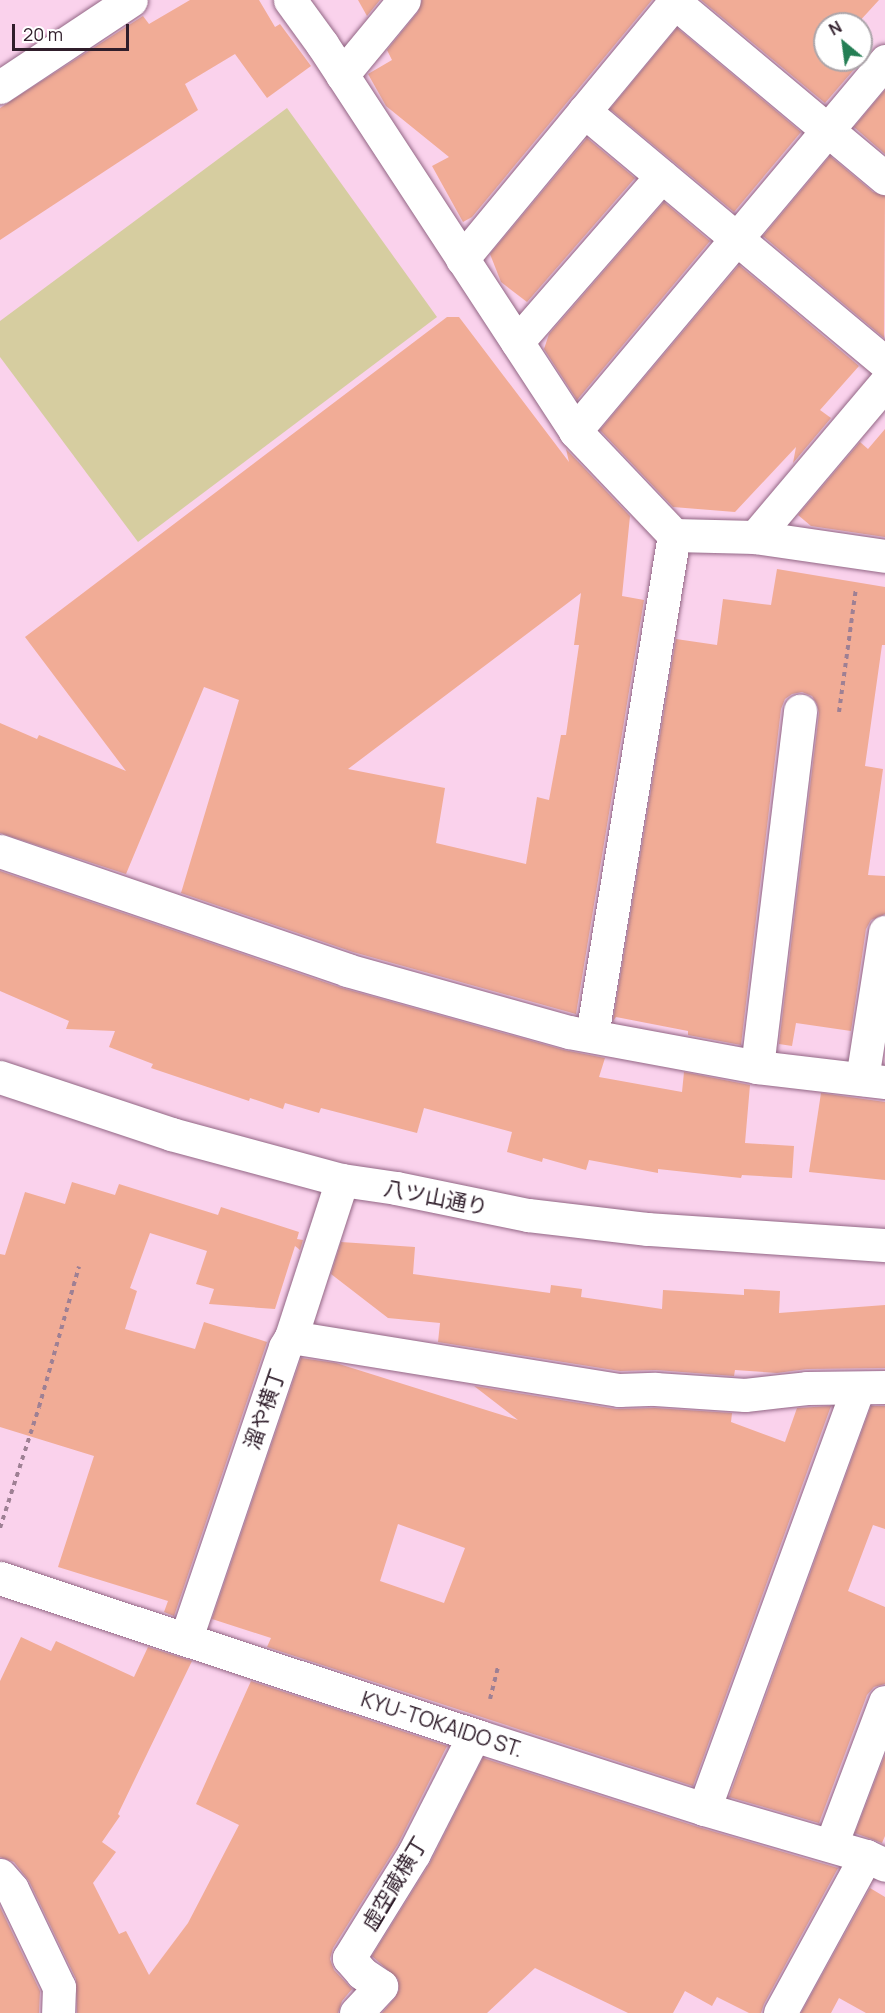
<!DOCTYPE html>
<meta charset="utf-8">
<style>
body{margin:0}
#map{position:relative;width:885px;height:2013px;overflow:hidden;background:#fad2ec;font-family:Manrope,"Noto Sans JP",sans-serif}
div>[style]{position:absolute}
.green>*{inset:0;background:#d6cda0}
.building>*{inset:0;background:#f1ac96}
.path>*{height:4px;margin-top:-2px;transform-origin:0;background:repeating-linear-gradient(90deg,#9e8094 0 4.5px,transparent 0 9px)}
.roads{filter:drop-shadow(0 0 2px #926685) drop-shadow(0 0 2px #926685)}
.minor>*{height:33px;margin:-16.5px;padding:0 16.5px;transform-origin:16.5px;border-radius:16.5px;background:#fff}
span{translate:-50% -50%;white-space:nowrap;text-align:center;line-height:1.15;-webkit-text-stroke:5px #fff;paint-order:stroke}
.street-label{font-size:21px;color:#301e2b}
.north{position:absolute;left:813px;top:12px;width:60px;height:60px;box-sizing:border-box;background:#fff;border:2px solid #aca5aa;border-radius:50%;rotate:331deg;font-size:16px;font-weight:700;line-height:24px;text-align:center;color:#301e2b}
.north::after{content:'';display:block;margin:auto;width:21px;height:27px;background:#247e54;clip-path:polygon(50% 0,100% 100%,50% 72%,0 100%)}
.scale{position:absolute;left:12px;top:24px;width:117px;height:27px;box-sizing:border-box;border:3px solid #301e2b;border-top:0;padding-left:8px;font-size:18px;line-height:21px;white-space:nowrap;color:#301e2b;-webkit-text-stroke:4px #fff;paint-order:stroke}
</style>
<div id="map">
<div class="green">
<div style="clip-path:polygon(287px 108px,437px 317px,138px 542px,0 357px,0 321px)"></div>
</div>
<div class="building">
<div style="clip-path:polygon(190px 0,259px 0,275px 27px,280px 24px,311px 66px,267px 98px,235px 54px,185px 84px,198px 110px,0 240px,0 108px,143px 16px,149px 24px)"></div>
<div style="clip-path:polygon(358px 0,380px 0,367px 16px)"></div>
<div style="clip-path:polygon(422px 0,652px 0,472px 217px,463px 222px,432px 166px,449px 157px,386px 106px,368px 74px,392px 60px,387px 50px,418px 12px)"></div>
<div style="clip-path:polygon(701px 0,879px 0,857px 24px,825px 24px,825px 60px,857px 61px,855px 64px,857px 66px,825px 103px)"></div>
<div style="clip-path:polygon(677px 28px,801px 132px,734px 212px,610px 109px)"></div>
<div style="clip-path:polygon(885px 90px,885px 154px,854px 127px)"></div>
<div style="clip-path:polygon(587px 138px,635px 178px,527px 302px,501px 282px,490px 254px)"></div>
<div style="clip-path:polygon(830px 156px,873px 192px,885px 196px,884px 338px,763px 236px)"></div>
<div style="clip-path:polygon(664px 202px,710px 241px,577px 400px,544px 349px,549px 334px)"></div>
<div style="clip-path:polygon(739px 265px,859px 366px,820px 410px,831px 418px,793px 463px,796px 447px,735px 512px,673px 507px,600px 430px)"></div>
<div style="clip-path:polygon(evenodd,447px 317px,459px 317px,569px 462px,566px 449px,630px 516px,622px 596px,644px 600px,576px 1014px,353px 952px,181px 893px,239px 700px,204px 687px,126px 874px,0 833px,0 723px,37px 739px,39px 735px,126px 771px,25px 637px,447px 317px,581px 593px,574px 645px,579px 645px,566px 735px,561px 735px,549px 800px,537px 797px,526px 864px,436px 843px,445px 788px,348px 769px,581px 593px)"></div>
<div style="clip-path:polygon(885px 429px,885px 537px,811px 526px,798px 515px,860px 442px,868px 449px)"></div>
<div style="clip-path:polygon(777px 569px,885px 587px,885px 645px,882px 645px,865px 766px,883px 769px,868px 875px,885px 876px,885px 914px,871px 920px,866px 929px,851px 1031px,796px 1023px,792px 1046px,779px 1044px,819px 713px,817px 704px,812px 696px,802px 692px,792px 694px,785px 699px,781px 709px,741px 1045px,688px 1035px,688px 1031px,616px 1017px,613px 1021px,676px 639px,717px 645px,723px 599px,771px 605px)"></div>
<div style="clip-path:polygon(0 871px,342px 988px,564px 1050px,605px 1058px,599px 1077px,682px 1092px,684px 1072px,750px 1085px,745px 1143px,794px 1146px,792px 1178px,742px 1175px,741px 1178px,658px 1169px,658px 1173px,589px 1160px,586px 1170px,543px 1158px,542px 1162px,507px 1152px,512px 1132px,424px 1108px,417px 1133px,321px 1108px,319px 1113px,285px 1103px,283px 1109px,250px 1098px,249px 1101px,151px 1068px,153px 1064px,109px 1047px,115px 1031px,66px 1029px,69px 1021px,0 991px)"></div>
<div style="clip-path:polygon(821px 1093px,885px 1102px,885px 1180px,809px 1172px)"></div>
<div style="clip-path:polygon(72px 1182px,115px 1195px,119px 1184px,218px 1215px,221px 1207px,299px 1232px,297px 1239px,303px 1240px,300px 1250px,295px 1246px,275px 1309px,209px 1304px,214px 1289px,196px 1284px,207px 1251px,150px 1233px,130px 1288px,137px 1291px,125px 1329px,195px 1349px,204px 1322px,267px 1342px,174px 1616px,164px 1612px,168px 1601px,58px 1567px,94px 1456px,0 1427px,0 1254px,5px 1255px,25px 1192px,65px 1204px)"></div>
<div style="clip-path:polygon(341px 1242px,415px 1247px,413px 1274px,550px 1293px,551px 1285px,582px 1289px,581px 1297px,662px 1309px,663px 1290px,744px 1295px,744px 1289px,780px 1291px,779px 1313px,885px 1305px,885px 1368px,807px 1369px,777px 1373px,735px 1370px,734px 1376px,656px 1370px,620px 1371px,438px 1342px,440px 1323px,388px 1318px,331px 1274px)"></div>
<div style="clip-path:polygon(evenodd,301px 1358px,336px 1363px,518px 1420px,474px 1386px,616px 1409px,655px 1408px,732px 1413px,731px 1422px,785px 1442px,797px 1408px,831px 1406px,693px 1786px,267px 1647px,271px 1638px,212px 1619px,301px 1358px,398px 1524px,465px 1548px,444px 1603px,380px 1581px,398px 1524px)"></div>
<div style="clip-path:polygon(871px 1406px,885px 1406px,885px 1529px,873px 1525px,848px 1591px,885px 1607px,885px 1684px,874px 1687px,867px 1695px,819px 1823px,729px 1797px)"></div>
<div style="clip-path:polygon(21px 1637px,51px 1651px,56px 1641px,134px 1677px,148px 1647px,192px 1661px,118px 1814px,120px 1816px,102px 1842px,116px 1852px,93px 1883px,119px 1934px,126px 1931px,149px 1975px,188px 1923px,239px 1825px,196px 1804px,251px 1681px,447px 1746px,398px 1844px,333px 1948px,330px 1959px,334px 1970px,352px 1989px,342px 2001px,338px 2013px,77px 2013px,76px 1979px,29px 1881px,14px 1862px,0 1857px,0 1681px)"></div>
<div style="clip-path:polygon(885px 1755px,885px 1836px,882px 1843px,855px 1833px)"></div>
<div style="clip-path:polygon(483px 1758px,698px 1827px,838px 1868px,764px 2004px,761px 2013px,749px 2013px,717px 1997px,712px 2006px,685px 1991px,673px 2013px,628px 2013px,535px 1968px,487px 2013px,382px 2013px,395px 1998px,399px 1990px,398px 1979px,372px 1956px,430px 1863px)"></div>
<div style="clip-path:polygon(870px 1888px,885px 1897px,885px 2013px,866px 2013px,839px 1998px,831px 2013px,801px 2013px)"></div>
<div style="clip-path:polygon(0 1907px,40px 1991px,39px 2013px,0 2013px)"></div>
</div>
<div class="path">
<div style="left:839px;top:712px;width:125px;rotate:-82.2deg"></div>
<div style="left:0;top:1528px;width:127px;rotate:-72.1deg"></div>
<div style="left:39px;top:1407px;width:146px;rotate:-74.1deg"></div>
<div style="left:490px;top:1699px;width:34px;rotate:-76deg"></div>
</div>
<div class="roads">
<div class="minor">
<div style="left:290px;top:0;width:54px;rotate:54deg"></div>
<div style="left:322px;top:44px;width:462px;rotate:56.8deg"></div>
<div style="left:575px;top:431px;width:144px;rotate:46.4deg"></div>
<div style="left:674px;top:535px;width:81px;rotate:1.4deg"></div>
<div style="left:755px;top:537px;width:131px;rotate:8.3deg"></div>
<div style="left:672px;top:0;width:278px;rotate:39.9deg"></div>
<div style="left:342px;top:75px;width:97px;rotate:-50.4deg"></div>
<div style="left:0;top:87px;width:157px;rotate:-33.6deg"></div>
<div style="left:584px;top:111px;width:393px;rotate:39.9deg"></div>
<div style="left:462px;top:259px;width:336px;rotate:-50.4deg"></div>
<div style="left:517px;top:342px;width:220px;rotate:-48.9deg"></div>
<div style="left:575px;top:431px;width:483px;rotate:-50deg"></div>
<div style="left:755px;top:537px;width:202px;rotate:-49.8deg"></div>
<div style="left:0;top:851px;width:367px;rotate:18.9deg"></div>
<div style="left:347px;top:970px;width:230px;rotate:15.6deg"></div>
<div style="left:569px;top:1032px;width:191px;rotate:10.5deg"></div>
<div style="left:757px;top:1067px;width:129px;rotate:6.7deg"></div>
<div style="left:592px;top:1035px;width:507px;rotate:-80.69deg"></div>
<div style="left:757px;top:1067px;width:359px;rotate:-83.1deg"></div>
<div style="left:0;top:1077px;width:180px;rotate:18.4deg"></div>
<div style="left:171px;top:1134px;width:177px;rotate:15.1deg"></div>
<div style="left:342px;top:1180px;width:55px;rotate:8.4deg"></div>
<div style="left:396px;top:1188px;width:135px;rotate:11.6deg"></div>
<div style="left:528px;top:1215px;width:121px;rotate:6.7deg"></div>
<div style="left:648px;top:1229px;width:238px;rotate:3.9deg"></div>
<div style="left:862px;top:1079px;width:149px;rotate:-81.1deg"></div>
<div style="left:291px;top:1337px;width:332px;rotate:9.2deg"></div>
<div style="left:619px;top:1390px;width:36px;rotate:-2deg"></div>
<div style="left:655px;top:1389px;width:90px;rotate:3.8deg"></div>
<div style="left:745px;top:1395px;width:62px;rotate:-6.4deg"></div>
<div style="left:807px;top:1388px;width:78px;rotate:-0.7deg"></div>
<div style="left:0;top:1578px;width:506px;rotate:18.33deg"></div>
<div style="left:480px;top:1737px;width:235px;rotate:17.8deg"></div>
<div style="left:704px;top:1809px;width:169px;rotate:16.2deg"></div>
<div style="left:866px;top:1856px;width:21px;rotate:25deg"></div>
<div style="left:186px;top:1638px;width:307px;rotate:-71.2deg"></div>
<div style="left:285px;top:1347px;width:12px;rotate:-59deg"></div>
<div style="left:291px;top:1337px;width:165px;rotate:-72deg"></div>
<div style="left:704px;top:1809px;width:448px;rotate:-69.9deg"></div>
<div style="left:831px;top:1845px;width:153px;rotate:-69.3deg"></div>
<div style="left:0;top:1875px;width:18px;rotate:49deg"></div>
<div style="left:12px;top:1889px;width:109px;rotate:64.4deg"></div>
<div style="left:59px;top:1987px;width:26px;rotate:92deg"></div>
<div style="left:356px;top:2013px;width:37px;rotate:-47deg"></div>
<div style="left:381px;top:1986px;width:23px;rotate:-146deg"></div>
<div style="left:362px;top:1973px;width:20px;rotate:-131deg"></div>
<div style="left:349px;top:1958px;width:123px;rotate:-58.2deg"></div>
<div style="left:414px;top:1853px;width:132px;rotate:-63deg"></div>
<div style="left:780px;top:2013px;width:179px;rotate:-61.3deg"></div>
</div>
</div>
<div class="street-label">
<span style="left:436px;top:1197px;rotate:11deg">八ツ山通り</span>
<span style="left:264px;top:1409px;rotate:-71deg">溜や横丁</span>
<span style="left:442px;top:1724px;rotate:18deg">KYU-TOKAIDO ST.</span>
<span style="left:394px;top:1883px;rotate:-59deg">虚空蔵横丁</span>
</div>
<div class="north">N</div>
<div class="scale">20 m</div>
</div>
